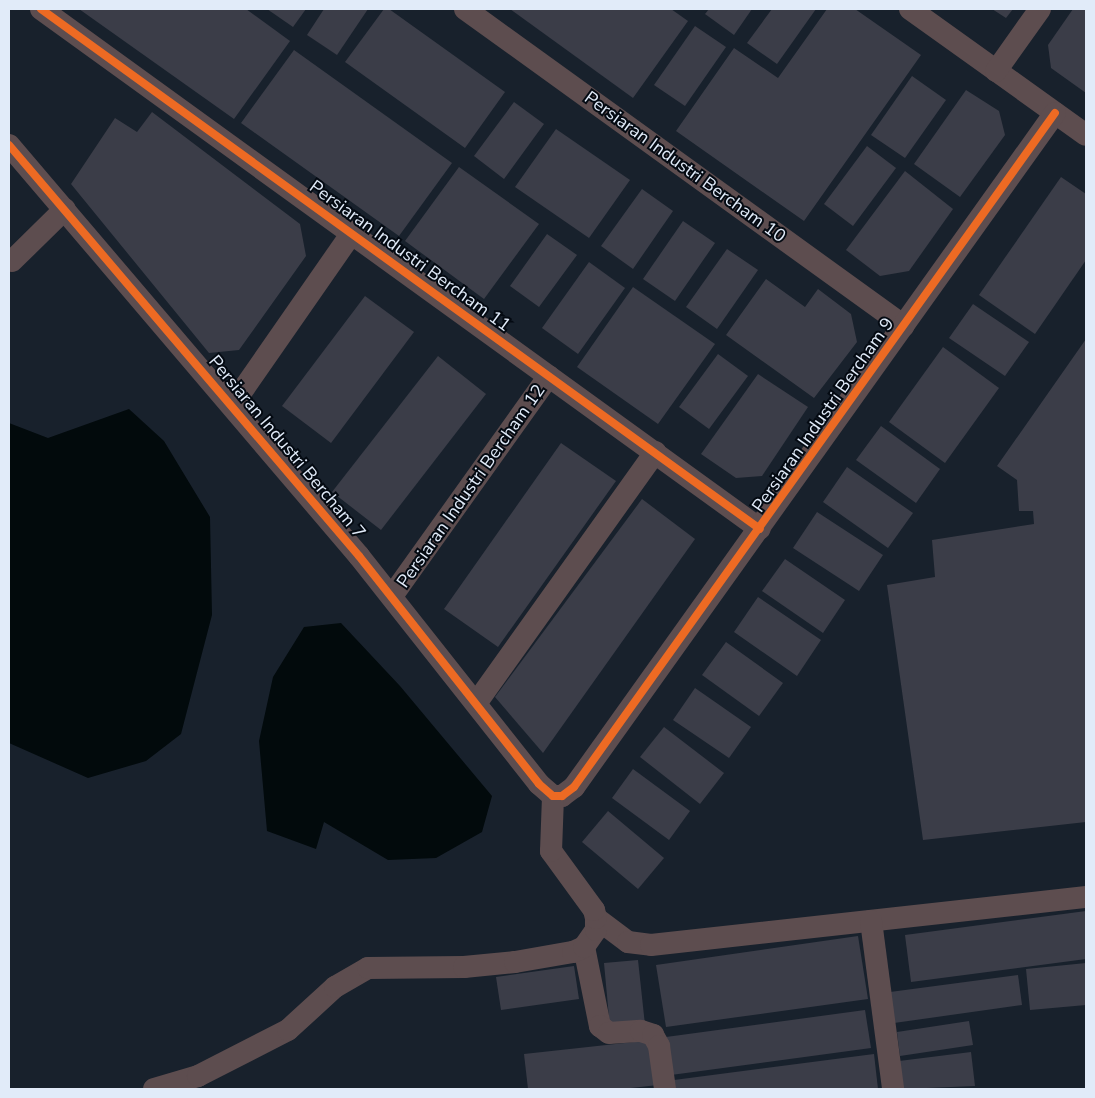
<!DOCTYPE html>
<style>
body{margin:0}
#map{position:relative;width:1095px;height:1098px;overflow:hidden;background:#18212c;font-family:"Nunito Sans",sans-serif}
div>[style]{position:absolute}
.water>*{inset:0;background:#020a0c}
.building>*{inset:0;background:#3b3d48}
.minor>*{height:22px;margin:-11px;padding:0 11px;transform-origin:11px;border-radius:11px;background:#5d4d4f}
.cycleway>*{height:8px;margin:-4px;padding:0 4px;transform-origin:4px;border-radius:4px;background:#ed6a23}
span{translate:-50% -50%;white-space:nowrap;text-align:center;line-height:1.15;-webkit-text-stroke:4px #040a12;paint-order:stroke}
.street-label{font-size:18px;color:#e1ebf9}
.frame{position:absolute;inset:0;border:10px solid #e1ebf9;pointer-events:none}
</style>
<div id="map">
<div class="water">
<div style="clip-path:polygon(129px 409px,164px 441px,210px 517px,212px 615px,181px 734px,146px 761px,88px 778px,9px 743px,9px 423px,48px 438px)"></div>
<div style="clip-path:polygon(341px 623px,400px 686px,492px 796px,482px 832px,436px 858px,388px 860px,324px 822px,316px 849px,267px 831px,259px 741px,273px 677px,304px 627px)"></div>
</div>
<div class="building">
<div style="clip-path:polygon(79px 9px,246px 9px,290px 41px,234px 119px)"></div>
<div style="clip-path:polygon(267px 9px,306px 9px,293px 27px)"></div>
<div style="clip-path:polygon(324px 9px,368px 9px,337px 55px,307px 35px)"></div>
<div style="clip-path:polygon(384px 9px,389px 9px,505px 92px,465px 148px,345px 62px)"></div>
<div style="clip-path:polygon(510px 9px,671px 9px,688px 21px,633px 98px)"></div>
<div style="clip-path:polygon(709px 9px,752px 9px,734px 35px,705px 14px)"></div>
<div style="clip-path:polygon(772px 9px,816px 9px,777px 64px,747px 43px)"></div>
<div style="clip-path:polygon(827px 9px,855px 9px,921px 55px,804px 221px,676px 131px,734px 48px,778px 78px)"></div>
<div style="clip-path:polygon(992px 9px,1013px 9px,1006px 18px)"></div>
<div style="clip-path:polygon(1073px 9px,1086px 9px,1086px 93px,1051px 68px,1048px 45px)"></div>
<div style="clip-path:polygon(695px 26px,726px 47px,685px 106px,654px 85px)"></div>
<div style="clip-path:polygon(294px 50px,452px 163px,399px 236px,241px 123px)"></div>
<div style="clip-path:polygon(912px 76px,946px 100px,905px 158px,871px 135px)"></div>
<div style="clip-path:polygon(966px 90px,999px 111px,1005px 135px,960px 197px,914px 164px)"></div>
<div style="clip-path:polygon(514px 102px,544px 124px,504px 179px,474px 156px)"></div>
<div style="clip-path:polygon(152px 112px,300px 224px,306px 256px,239px 350px,209px 353px,71px 184px,115px 118px,137px 132px)"></div>
<div style="clip-path:polygon(556px 129px,630px 180px,589px 238px,515px 187px)"></div>
<div style="clip-path:polygon(867px 146px,896px 168px,853px 226px,824px 204px)"></div>
<div style="clip-path:polygon(459px 167px,539px 224px,484px 299px,405px 241px)"></div>
<div style="clip-path:polygon(905px 171px,953px 209px,909px 271px,880px 276px,846px 250px)"></div>
<div style="clip-path:polygon(1061px 177px,1086px 194px,1086px 260px,1035px 334px,979px 295px)"></div>
<div style="clip-path:polygon(642px 189px,673px 211px,633px 269px,601px 246px)"></div>
<div style="clip-path:polygon(683px 221px,715px 243px,675px 301px,643px 279px)"></div>
<div style="clip-path:polygon(547px 234px,577px 255px,539px 307px,510px 286px)"></div>
<div style="clip-path:polygon(727px 249px,758px 270px,717px 329px,686px 307px)"></div>
<div style="clip-path:polygon(589px 262px,625px 288px,578px 354px,542px 328px)"></div>
<div style="clip-path:polygon(766px 279px,805px 307px,818px 289px,851px 314px,857px 342px,814px 398px,726px 335px)"></div>
<div style="clip-path:polygon(633px 287px,715px 344px,658px 424px,577px 367px)"></div>
<div style="clip-path:polygon(365px 296px,414px 332px,331px 443px,282px 406px)"></div>
<div style="clip-path:polygon(973px 304px,1029px 342px,1005px 376px,949px 338px)"></div>
<div style="clip-path:polygon(1086px 339px,1086px 822px,923px 840px,887px 585px,935px 577px,932px 540px,1034px 524px,1033px 511px,1019px 511px,1017px 480px,997px 466px)"></div>
<div style="clip-path:polygon(943px 347px,999px 388px,945px 463px,889px 422px)"></div>
<div style="clip-path:polygon(718px 354px,748px 376px,709px 429px,679px 407px)"></div>
<div style="clip-path:polygon(438px 356px,486px 394px,381px 530px,332px 492px)"></div>
<div style="clip-path:polygon(758px 374px,808px 407px,762px 476px,736px 478px,701px 454px)"></div>
<div style="clip-path:polygon(881px 426px,940px 469px,916px 503px,856px 460px)"></div>
<div style="clip-path:polygon(561px 443px,616px 481px,498px 647px,444px 609px)"></div>
<div style="clip-path:polygon(847px 467px,913px 513px,888px 548px,823px 502px)"></div>
<div style="clip-path:polygon(642px 499px,695px 539px,543px 753px,495px 697px)"></div>
<div style="clip-path:polygon(817px 512px,883px 555px,859px 591px,793px 548px)"></div>
<div style="clip-path:polygon(785px 559px,845px 600px,823px 633px,762px 591px)"></div>
<div style="clip-path:polygon(758px 597px,821px 640px,797px 676px,734px 632px)"></div>
<div style="clip-path:polygon(726px 642px,783px 683px,759px 716px,702px 675px)"></div>
<div style="clip-path:polygon(695px 688px,751px 727px,729px 758px,673px 720px)"></div>
<div style="clip-path:polygon(664px 727px,724px 773px,700px 804px,640px 757px)"></div>
<div style="clip-path:polygon(633px 769px,690px 811px,669px 840px,612px 798px)"></div>
<div style="clip-path:polygon(608px 811px,664px 858px,638px 889px,582px 842px)"></div>
<div style="clip-path:polygon(1086px 911px,1086px 959px,911px 982px,905px 935px)"></div>
<div style="clip-path:polygon(858px 936px,868px 999px,666px 1027px,656px 965px)"></div>
<div style="clip-path:polygon(638px 960px,645px 1025px,610px 1028px,604px 963px)"></div>
<div style="clip-path:polygon(1086px 963px,1086px 1005px,1030px 1010px,1026px 969px)"></div>
<div style="clip-path:polygon(574px 966px,579px 999px,501px 1010px,496px 977px)"></div>
<div style="clip-path:polygon(1018px 975px,1022px 1005px,894px 1023px,890px 992px)"></div>
<div style="clip-path:polygon(865px 1010px,871px 1048px,671px 1075px,666px 1037px)"></div>
<div style="clip-path:polygon(969px 1021px,973px 1045px,900px 1056px,897px 1032px)"></div>
<div style="clip-path:polygon(652px 1040px,658px 1085px,622px 1089px,528px 1089px,524px 1054px)"></div>
<div style="clip-path:polygon(971px 1052px,975px 1086px,903px 1089px,899px 1061px)"></div>
<div style="clip-path:polygon(874px 1054px,878px 1089px,675px 1089px,674px 1080px)"></div>
</div>
<div class="minor">
<div style="left:41px;top:9px;width:887px;rotate:35.88deg"></div>
<div style="left:465px;top:9px;width:541px;rotate:35.83deg"></div>
<div style="left:910px;top:9px;width:216px;rotate:35.6deg"></div>
<div style="left:996px;top:71px;width:76px;rotate:-54.6deg"></div>
<div style="left:9px;top:145px;width:540px;rotate:49.58deg"></div>
<div style="left:359px;top:556px;width:290px;rotate:51.7deg"></div>
<div style="left:539px;top:784px;width:18px;rotate:41deg"></div>
<div style="left:553px;top:796px;width:9px"></div>
<div style="left:562px;top:796px;width:15px;rotate:-37deg"></div>
<div style="left:574px;top:787px;width:828px;rotate:-54.49deg"></div>
<div style="left:12px;top:261px;width:74px;rotate:-44.5deg"></div>
<div style="left:233px;top:404px;width:208px;rotate:-55.2deg"></div>
<div style="left:392px;top:596px;width:270px;rotate:-54.5deg"></div>
<div style="left:477px;top:702px;width:307px;rotate:-54.5deg"></div>
<div style="left:596px;top:918px;width:40px;rotate:37deg"></div>
<div style="left:628px;top:942px;width:23px;rotate:7deg"></div>
<div style="left:651px;top:945px;width:438px;rotate:-6.3deg"></div>
<div style="left:871px;top:921px;width:169px;rotate:82.5deg"></div>
<div style="left:584px;top:947px;width:81px;rotate:78.6deg"></div>
<div style="left:600px;top:1026px;width:11px;rotate:38deg"></div>
<div style="left:609px;top:1033px;width:32px;rotate:-4deg"></div>
<div style="left:641px;top:1031px;width:13px;rotate:18deg"></div>
<div style="left:653px;top:1035px;width:13px;rotate:61deg"></div>
<div style="left:659px;top:1046px;width:43px;rotate:82.1deg"></div>
<div style="left:154px;top:1089px;width:46px;rotate:-16.5deg"></div>
<div style="left:198px;top:1076px;width:101px;rotate:-27.1deg"></div>
<div style="left:288px;top:1030px;width:64px;rotate:-42.5deg"></div>
<div style="left:335px;top:987px;width:38px;rotate:-30deg"></div>
<div style="left:368px;top:968px;width:96px;rotate:-0.6deg"></div>
<div style="left:464px;top:967px;width:51px;rotate:-5.6deg"></div>
<div style="left:515px;top:962px;width:59px;rotate:-9.8deg"></div>
<div style="left:573px;top:952px;width:12px;rotate:-24deg"></div>
<div style="left:584px;top:947px;width:21px;rotate:-55deg"></div>
<div style="left:596px;top:930px;width:12px;rotate:-90deg"></div>
<div style="left:596px;top:918px;width:8px;rotate:-104deg"></div>
<div style="left:594px;top:910px;width:73px;rotate:-126.1deg"></div>
<div style="left:551px;top:851px;width:55px;rotate:-87.9deg"></div>
</div>
<div class="cycleway">
<div style="left:41px;top:9px;width:887px;rotate:35.88deg"></div>
<div style="left:9px;top:145px;width:540px;rotate:49.58deg"></div>
<div style="left:359px;top:556px;width:290px;rotate:51.7deg"></div>
<div style="left:539px;top:784px;width:18px;rotate:41deg"></div>
<div style="left:553px;top:796px;width:9px"></div>
<div style="left:562px;top:796px;width:15px;rotate:-37deg"></div>
<div style="left:574px;top:787px;width:828px;rotate:-54.49deg"></div>
</div>
<div class="street-label">
<span style="left:685px;top:167px;rotate:36deg">Persiaran Industri Bercham 10</span>
<span style="left:410px;top:256px;rotate:36deg">Persiaran Industri Bercham 11</span>
<span style="left:823px;top:415px;rotate:-55deg">Persiaran Industri Bercham 9</span>
<span style="left:287px;top:447px;rotate:50deg">Persiaran Industri Bercham 7</span>
<span style="left:471px;top:486px;rotate:-55deg">Persiaran Industri Bercham 12</span>
</div>
<div class="frame"></div>
</div>
